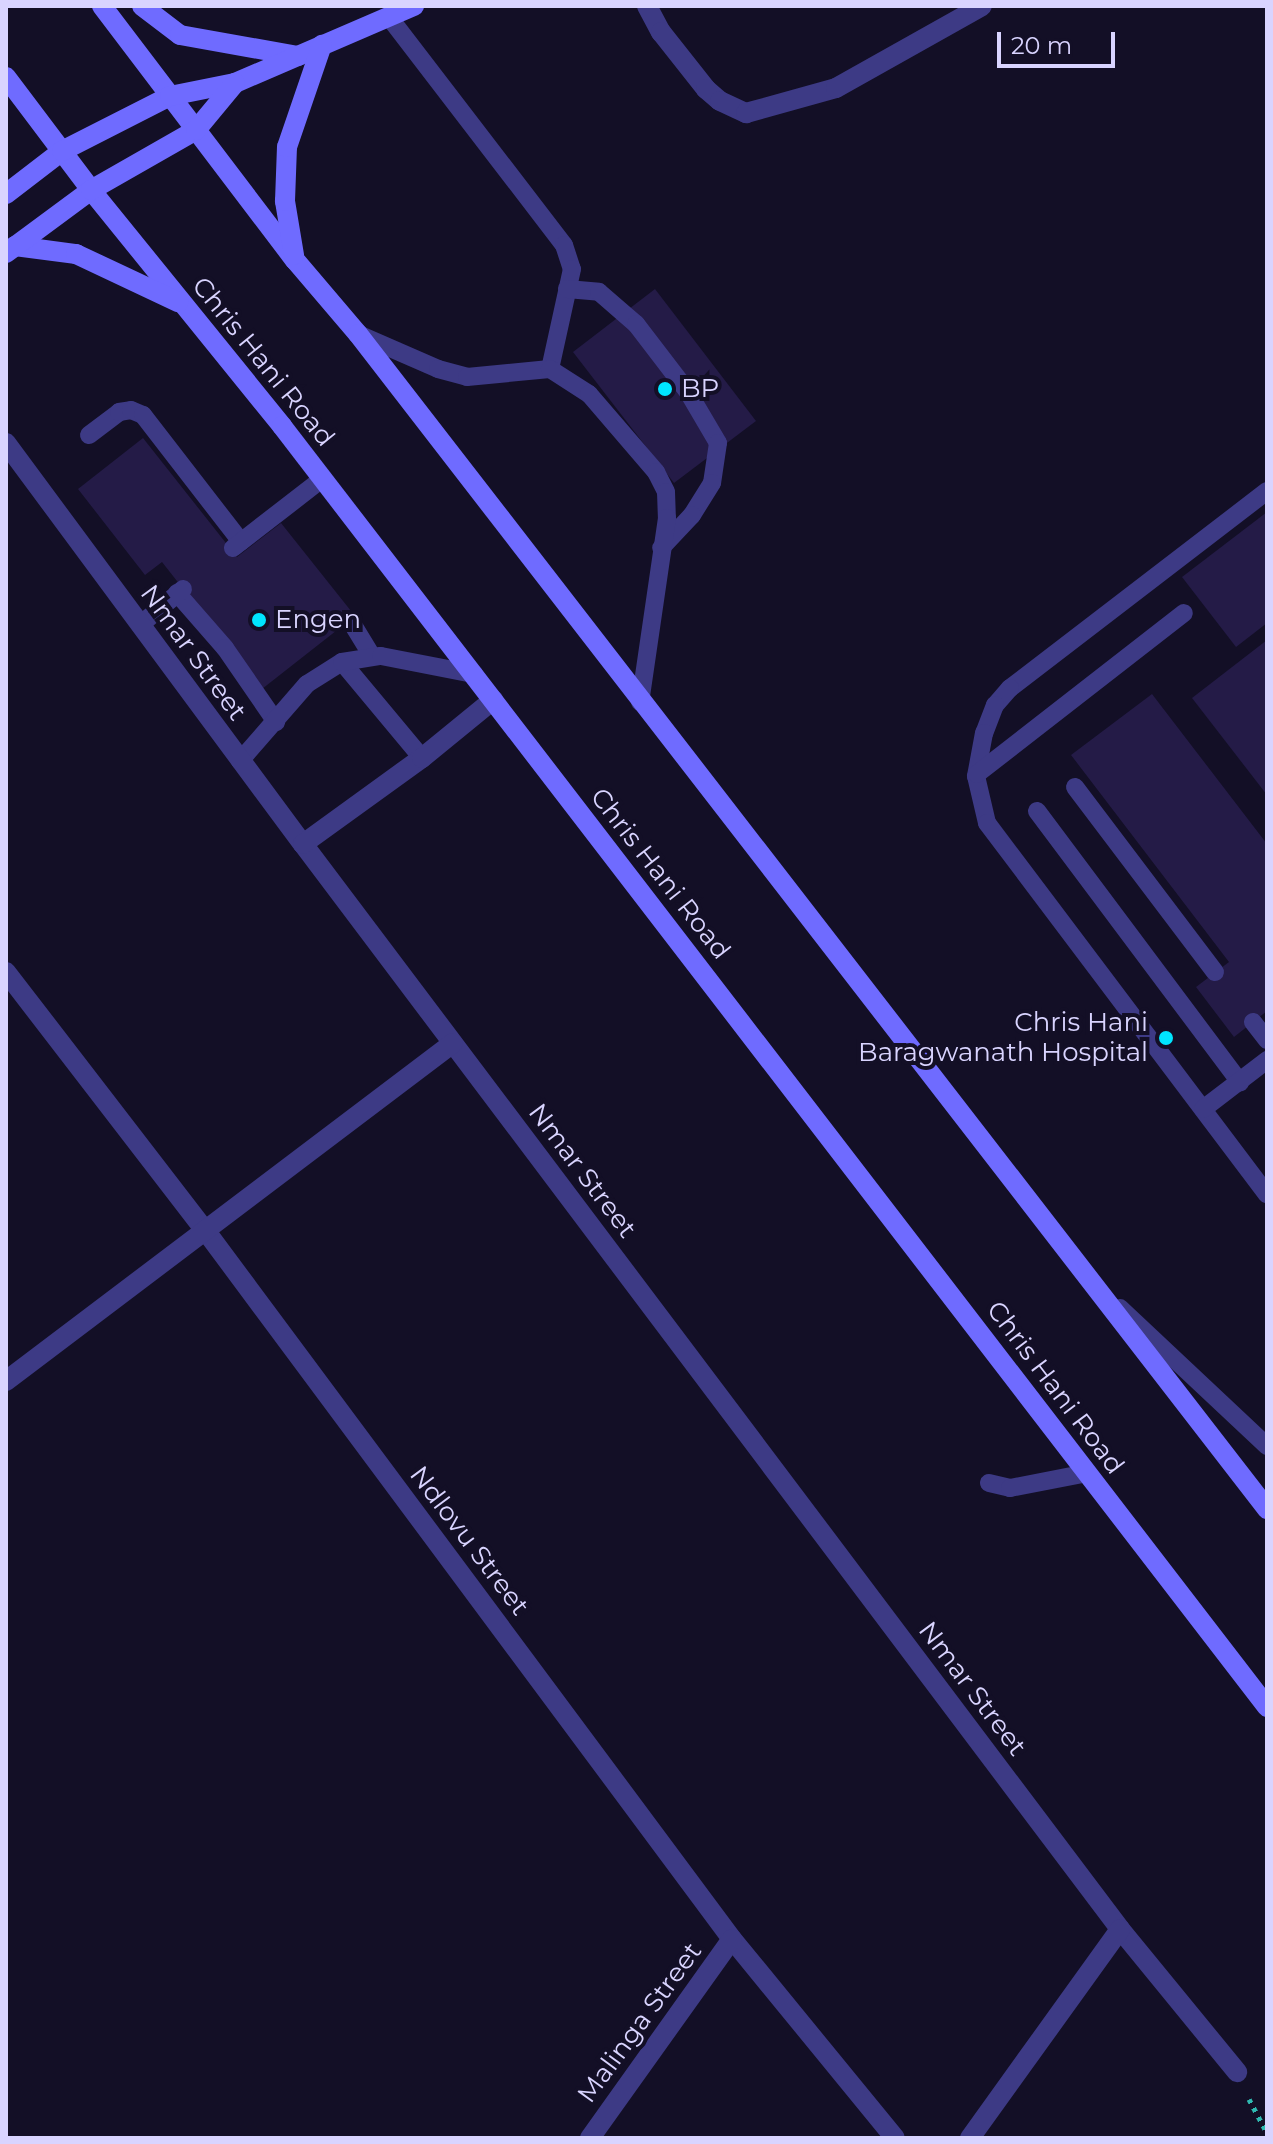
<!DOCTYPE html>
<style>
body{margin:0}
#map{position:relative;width:1273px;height:2144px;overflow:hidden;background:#130f26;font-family:Montserrat,sans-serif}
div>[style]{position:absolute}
.building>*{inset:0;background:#241b47}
.path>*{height:5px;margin-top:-2.5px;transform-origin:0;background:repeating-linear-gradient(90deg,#2fb8b0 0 4px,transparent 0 10px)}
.lane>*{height:18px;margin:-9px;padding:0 9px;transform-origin:9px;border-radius:9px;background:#3d3a85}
.street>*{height:20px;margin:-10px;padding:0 10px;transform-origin:10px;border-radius:10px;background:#3d3a85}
.secondary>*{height:20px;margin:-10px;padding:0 10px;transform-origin:10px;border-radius:10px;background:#6f6bff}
.dots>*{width:22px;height:22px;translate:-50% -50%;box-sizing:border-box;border:4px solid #130f26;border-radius:50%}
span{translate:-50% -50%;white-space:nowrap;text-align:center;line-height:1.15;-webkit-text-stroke:8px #130f26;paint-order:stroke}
.street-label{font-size:26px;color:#d9d4ff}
.poi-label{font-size:26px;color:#d9d4ff}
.left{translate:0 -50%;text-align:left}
.right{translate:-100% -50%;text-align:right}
.frame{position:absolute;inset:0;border:8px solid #d9d4ff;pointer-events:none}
.scale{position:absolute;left:997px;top:32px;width:118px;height:36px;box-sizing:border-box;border:4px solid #d9d4ff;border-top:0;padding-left:10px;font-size:24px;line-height:28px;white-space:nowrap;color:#d9d4ff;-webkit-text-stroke:6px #130f26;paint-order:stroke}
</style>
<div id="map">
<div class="building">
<div style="clip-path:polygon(655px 289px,756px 421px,674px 483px,573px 352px)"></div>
<div style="clip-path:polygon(143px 438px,237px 557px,281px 523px,355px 616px,262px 689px,162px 562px,145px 575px,78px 489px)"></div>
<div style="clip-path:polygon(1267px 512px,1267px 623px,1236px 647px,1182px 577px)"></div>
<div style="clip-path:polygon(1267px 640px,1267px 795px,1192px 698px)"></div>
<div style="clip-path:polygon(1152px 694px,1267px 844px,1267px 1011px,1234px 1037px,1196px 987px,1229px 962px,1071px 755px)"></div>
</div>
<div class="path">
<div style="left:1249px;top:2099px;width:38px;rotate:62deg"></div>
</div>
<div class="lane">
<div style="left:389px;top:17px;width:287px;rotate:52.5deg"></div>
<div style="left:564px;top:245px;width:25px;rotate:72deg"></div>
<div style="left:572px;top:269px;width:102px;rotate:102.4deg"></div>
<div style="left:567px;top:289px;width:32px;rotate:5deg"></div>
<div style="left:599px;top:292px;width:49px;rotate:40.9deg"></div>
<div style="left:636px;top:324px;width:86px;rotate:52.6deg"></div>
<div style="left:688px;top:392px;width:59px;rotate:59.5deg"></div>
<div style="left:718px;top:443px;width:40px;rotate:98.5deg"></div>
<div style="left:712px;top:483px;width:38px;rotate:122deg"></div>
<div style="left:692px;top:515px;width:45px;rotate:133.2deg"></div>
<div style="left:358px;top:334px;width:87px;rotate:23.6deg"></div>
<div style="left:438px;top:369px;width:30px;rotate:15deg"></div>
<div style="left:467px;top:377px;width:83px;rotate:-5.5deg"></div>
<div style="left:550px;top:369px;width:46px;rotate:32.7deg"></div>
<div style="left:589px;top:394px;width:103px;rotate:49.3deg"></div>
<div style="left:656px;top:472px;width:22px;rotate:63deg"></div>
<div style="left:666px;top:492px;width:26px;rotate:88deg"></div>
<div style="left:667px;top:518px;width:186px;rotate:98.3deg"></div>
<div style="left:89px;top:435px;width:38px;rotate:-37deg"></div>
<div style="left:119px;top:412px;width:12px;rotate:-9deg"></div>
<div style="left:131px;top:410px;width:13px;rotate:23deg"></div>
<div style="left:143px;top:415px;width:160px;rotate:52.3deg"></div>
<div style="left:1267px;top:491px;width:324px;rotate:142.5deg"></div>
<div style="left:1010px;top:688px;width:23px;rotate:131deg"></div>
<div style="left:995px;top:705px;width:30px;rotate:111deg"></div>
<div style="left:984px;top:733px;width:44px;rotate:100.5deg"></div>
<div style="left:976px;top:776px;width:48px;rotate:76.8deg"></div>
<div style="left:987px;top:823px;width:465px;rotate:53deg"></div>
<div style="left:233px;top:548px;width:113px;rotate:-37.8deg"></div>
<div style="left:177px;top:593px;width:73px;rotate:48.9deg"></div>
<div style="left:225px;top:648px;width:90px;rotate:55.4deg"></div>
<div style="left:350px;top:620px;width:42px;rotate:58.6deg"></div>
<div style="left:140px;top:625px;width:56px;rotate:-39.9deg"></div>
<div style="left:342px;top:662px;width:125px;rotate:50.2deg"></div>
<div style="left:240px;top:761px;width:102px;rotate:-49deg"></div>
<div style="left:307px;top:684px;width:41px;rotate:-32.2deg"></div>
<div style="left:342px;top:662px;width:39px;rotate:-9deg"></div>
<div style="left:381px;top:656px;width:95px;rotate:11deg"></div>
<div style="left:977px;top:774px;width:262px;rotate:-37.9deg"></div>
<div style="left:1075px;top:787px;width:232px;rotate:52.9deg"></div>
<div style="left:1037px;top:811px;width:339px;rotate:53.2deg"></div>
<div style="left:1253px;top:1022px;width:23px;rotate:52deg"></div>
<div style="left:1203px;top:1109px;width:81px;rotate:-37.4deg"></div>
<div style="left:1120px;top:1308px;width:202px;rotate:43.2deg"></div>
<div style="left:989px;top:1483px;width:22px;rotate:13deg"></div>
<div style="left:1010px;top:1488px;width:78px;rotate:-11deg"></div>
</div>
<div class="street">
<div style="left:647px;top:6px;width:30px;rotate:62deg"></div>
<div style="left:661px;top:32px;width:73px;rotate:51.7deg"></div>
<div style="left:706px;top:89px;width:18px;rotate:41deg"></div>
<div style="left:720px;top:101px;width:29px;rotate:25deg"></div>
<div style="left:746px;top:113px;width:93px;rotate:-15.5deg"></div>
<div style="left:836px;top:88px;width:167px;rotate:-29.3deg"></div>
<div style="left:6px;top:443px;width:499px;rotate:53.5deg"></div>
<div style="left:303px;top:844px;width:1358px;rotate:53.02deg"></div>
<div style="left:1120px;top:1929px;width:185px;rotate:50.7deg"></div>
<div style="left:303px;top:844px;width:147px;rotate:-35.9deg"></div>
<div style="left:422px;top:758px;width:92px;rotate:-39.2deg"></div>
<div style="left:6px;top:972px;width:326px;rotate:52.4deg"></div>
<div style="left:205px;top:1230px;width:883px;rotate:53.38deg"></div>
<div style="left:732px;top:1939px;width:257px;rotate:50.7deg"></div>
<div style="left:6px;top:1381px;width:560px;rotate:-37.09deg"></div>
<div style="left:590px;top:2138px;width:244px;rotate:-54.5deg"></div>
<div style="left:970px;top:2138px;width:257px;rotate:-54.3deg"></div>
</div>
<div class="secondary">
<div style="left:102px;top:6px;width:319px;rotate:52.8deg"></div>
<div style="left:295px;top:260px;width:97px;rotate:49.6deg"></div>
<div style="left:358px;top:334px;width:1486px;rotate:52.27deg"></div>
<div style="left:142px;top:6px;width:48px;rotate:37.3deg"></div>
<div style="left:180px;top:35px;width:120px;rotate:10.1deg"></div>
<div style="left:6px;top:77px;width:141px;rotate:53deg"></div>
<div style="left:91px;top:190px;width:304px;rotate:51deg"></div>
<div style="left:282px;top:426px;width:1616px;rotate:52.44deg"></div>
<div style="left:6px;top:194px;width:71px;rotate:-37.5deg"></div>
<div style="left:62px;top:151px;width:121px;rotate:-27deg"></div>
<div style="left:170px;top:96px;width:66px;rotate:-11.3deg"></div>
<div style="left:235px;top:83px;width:195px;rotate:-23.3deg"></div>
<div style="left:15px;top:246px;width:62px;rotate:7.5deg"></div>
<div style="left:76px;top:254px;width:113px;rotate:25.2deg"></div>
<div style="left:6px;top:253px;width:106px;rotate:-36.5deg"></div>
<div style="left:91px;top:190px;width:121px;rotate:-29.7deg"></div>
<div style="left:196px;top:130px;width:61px;rotate:-50.3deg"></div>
<div style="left:294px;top:255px;width:55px;rotate:-99.5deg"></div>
<div style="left:285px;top:201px;width:54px;rotate:-87.9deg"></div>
<div style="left:287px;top:147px;width:108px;rotate:-71.1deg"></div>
</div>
<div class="dots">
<div style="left:665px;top:389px;background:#00e5ff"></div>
<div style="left:259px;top:620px;background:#00e5ff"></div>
<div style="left:1166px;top:1038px;background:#00e5ff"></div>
</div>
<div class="street-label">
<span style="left:263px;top:362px;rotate:51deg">Chris Hani Road</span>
<span style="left:193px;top:653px;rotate:54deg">Nmar Street</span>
<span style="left:660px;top:874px;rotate:52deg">Chris Hani Road</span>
<span style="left:582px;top:1171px;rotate:53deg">Nmar Street</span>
<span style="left:1055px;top:1388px;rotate:53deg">Chris Hani Road</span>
<span style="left:469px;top:1541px;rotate:53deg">Ndlovu Street</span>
<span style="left:972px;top:1689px;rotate:53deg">Nmar Street</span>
<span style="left:640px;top:2023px;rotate:-54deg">Malinga Street</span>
</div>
<div class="poi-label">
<span class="left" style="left:681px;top:389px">BP</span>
<span class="left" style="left:275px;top:620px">Engen</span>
<span class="right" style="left:1148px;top:1038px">Chris Hani<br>Baragwanath Hospital</span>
</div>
<div class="frame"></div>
<div class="scale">20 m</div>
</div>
